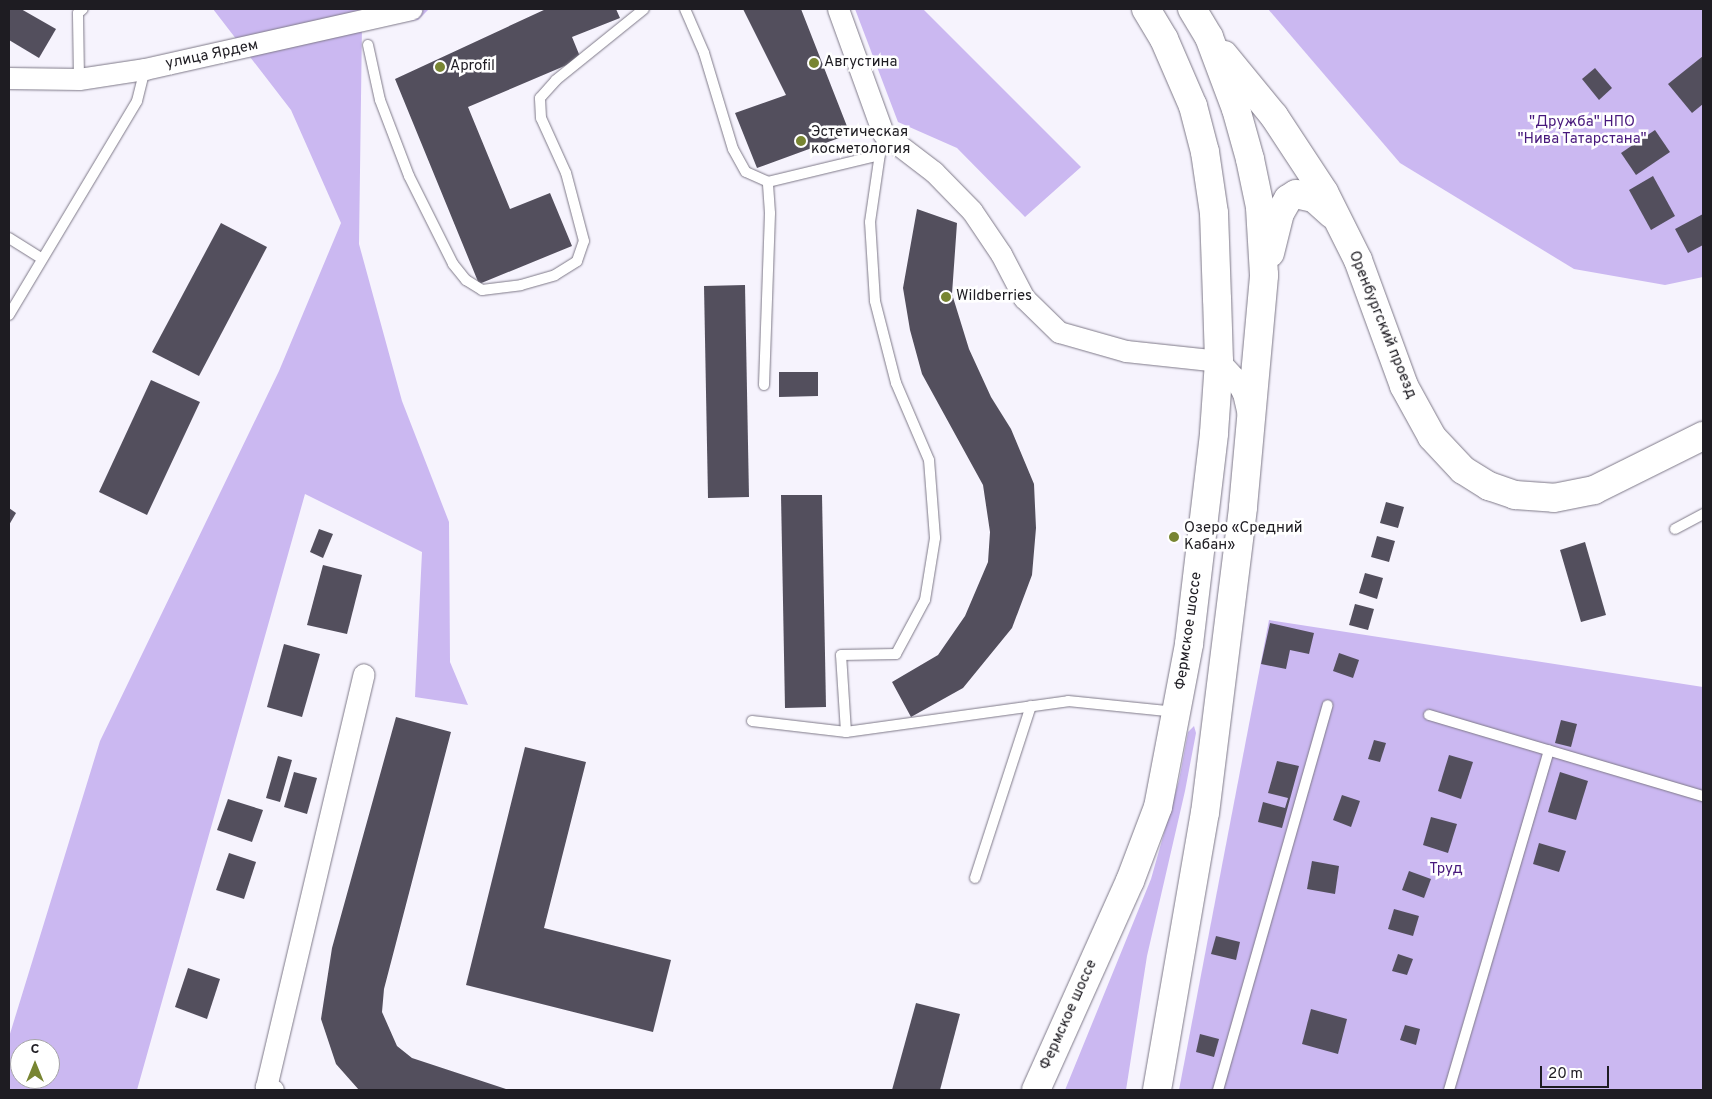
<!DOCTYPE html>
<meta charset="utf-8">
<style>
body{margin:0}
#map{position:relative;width:1712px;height:1099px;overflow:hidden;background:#f6f3fd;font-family:Overpass,sans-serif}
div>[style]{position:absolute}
.green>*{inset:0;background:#cbb8f1}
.building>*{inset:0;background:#534f5d}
.roads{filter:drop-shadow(0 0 1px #7e7988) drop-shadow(0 0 1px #7e7988)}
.service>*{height:10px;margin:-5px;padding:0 5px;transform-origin:5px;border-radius:5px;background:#fff}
.minor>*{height:21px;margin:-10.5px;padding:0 10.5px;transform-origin:10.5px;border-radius:10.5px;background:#fff}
.secondary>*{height:28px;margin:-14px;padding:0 14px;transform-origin:14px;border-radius:14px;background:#fff}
.dots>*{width:14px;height:14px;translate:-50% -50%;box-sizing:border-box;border:2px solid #fff;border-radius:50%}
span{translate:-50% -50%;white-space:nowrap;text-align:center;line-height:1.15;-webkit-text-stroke:5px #fff;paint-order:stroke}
.street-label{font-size:15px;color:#1e1c22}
.poi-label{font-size:15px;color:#1e1c22}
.left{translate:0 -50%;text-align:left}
.park-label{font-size:15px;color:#48197c}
.frame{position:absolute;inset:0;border:10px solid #1e1c22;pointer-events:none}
.north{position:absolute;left:10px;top:1039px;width:50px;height:50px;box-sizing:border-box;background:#fff;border:1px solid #a5a4a7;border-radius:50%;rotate:0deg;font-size:14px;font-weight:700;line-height:20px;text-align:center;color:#1e1c22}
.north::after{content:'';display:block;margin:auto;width:18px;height:22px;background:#788532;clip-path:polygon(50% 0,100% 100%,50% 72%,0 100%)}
.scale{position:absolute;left:1540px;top:1066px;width:69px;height:22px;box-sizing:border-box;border:2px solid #1e1c22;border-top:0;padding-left:6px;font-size:15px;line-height:18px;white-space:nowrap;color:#1e1c22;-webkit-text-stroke:4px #fff;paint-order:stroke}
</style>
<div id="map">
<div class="green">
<div style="clip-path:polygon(evenodd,213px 9px,429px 9px,418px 20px,362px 25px,359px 244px,402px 401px,449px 522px,450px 662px,468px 705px,415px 697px,422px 552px,305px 494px,137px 1090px,9px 1090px,9px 1037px,100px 741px,279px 371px,341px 223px,291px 110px,213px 9px,20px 1049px,50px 1049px,50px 1079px,20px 1079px,20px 1049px)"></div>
<div style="clip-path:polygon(855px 9px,923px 9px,1081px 167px,1025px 217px,957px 148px,898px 122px)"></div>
<div style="clip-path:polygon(1268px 9px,1703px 9px,1703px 277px,1665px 285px,1574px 269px,1400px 163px)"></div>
<div style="clip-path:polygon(1269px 620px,1703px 687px,1703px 1090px,1179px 1090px)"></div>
<div style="clip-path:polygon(1194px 726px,1196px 733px,1185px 791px,1147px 956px,1126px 1090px,1065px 1090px,1151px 879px,1179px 780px,1188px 732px)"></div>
</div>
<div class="building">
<div style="clip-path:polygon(9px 9px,21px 9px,56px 29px,39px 58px,9px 40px)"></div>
<div style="clip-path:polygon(546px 9px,616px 9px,620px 18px,572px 37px,581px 59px,468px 107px,510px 209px,550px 193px,572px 246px,479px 284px,395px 79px)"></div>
<div style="clip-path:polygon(743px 9px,801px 9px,850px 134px,757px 168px,735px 113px,786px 95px)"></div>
<div style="clip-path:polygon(1703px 56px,1703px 104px,1692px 113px,1668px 84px)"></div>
<div style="clip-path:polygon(1595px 68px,1612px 88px,1599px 100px,1582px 79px)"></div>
<div style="clip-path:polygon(1655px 130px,1670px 152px,1636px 175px,1621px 153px)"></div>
<div style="clip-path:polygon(1653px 176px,1675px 216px,1651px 230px,1629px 190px)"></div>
<div style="clip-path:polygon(917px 209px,957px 223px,952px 294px,969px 349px,991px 397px,1011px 429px,1034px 484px,1036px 528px,1032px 575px,1012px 628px,963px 688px,911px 717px,892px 682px,938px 655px,965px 616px,988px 562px,990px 532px,983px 485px,922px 374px,910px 330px,903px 288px)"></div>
<div style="clip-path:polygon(1703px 214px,1703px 245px,1688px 253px,1675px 229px)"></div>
<div style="clip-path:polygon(221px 223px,267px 247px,199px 376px,152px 352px)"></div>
<div style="clip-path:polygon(745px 285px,749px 497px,708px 498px,704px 286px)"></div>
<div style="clip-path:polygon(779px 372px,818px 372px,818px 396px,779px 397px)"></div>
<div style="clip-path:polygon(151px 380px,200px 402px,147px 515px,99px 492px)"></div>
<div style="clip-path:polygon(781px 495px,822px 495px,826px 707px,785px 708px)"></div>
<div style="clip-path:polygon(1386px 502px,1404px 507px,1398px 528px,1380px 523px)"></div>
<div style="clip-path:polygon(9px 508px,16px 513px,9px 525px)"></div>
<div style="clip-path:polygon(319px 529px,333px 534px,323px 558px,310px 552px)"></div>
<div style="clip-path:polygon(1377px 536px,1395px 541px,1389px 562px,1371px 557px)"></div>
<div style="clip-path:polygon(1585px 542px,1606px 615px,1581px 622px,1560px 550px)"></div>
<div style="clip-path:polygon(323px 565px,362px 575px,347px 634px,307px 625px)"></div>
<div style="clip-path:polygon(1365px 573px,1383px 578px,1377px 599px,1359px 593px)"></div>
<div style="clip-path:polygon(1355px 604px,1374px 609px,1368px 630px,1349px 625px)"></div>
<div style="clip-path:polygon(1270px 623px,1314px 633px,1309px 654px,1290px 650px,1286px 669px,1261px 664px)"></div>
<div style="clip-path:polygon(284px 644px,320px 654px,302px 717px,267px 707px)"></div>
<div style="clip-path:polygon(1339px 653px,1359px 660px,1353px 678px,1333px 671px)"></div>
<div style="clip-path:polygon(396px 717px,451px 732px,384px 989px,382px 1012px,397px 1046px,412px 1058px,509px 1090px,359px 1090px,336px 1064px,321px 1019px,332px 948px)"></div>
<div style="clip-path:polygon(1561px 720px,1577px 724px,1571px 747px,1555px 743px)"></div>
<div style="clip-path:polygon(1374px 740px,1386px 743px,1380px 762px,1368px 759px)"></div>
<div style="clip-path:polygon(525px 747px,586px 762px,544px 928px,671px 960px,653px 1032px,466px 985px)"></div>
<div style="clip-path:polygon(1449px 755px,1473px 762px,1461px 799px,1438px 791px)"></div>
<div style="clip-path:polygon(278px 756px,292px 760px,280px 802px,266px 798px)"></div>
<div style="clip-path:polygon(1277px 761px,1299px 766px,1282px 828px,1258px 822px,1263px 802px,1285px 808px,1288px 798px,1268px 793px)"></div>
<div style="clip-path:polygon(294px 772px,317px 778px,307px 814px,284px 807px)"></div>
<div style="clip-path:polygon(1560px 772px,1588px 781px,1576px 820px,1548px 812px)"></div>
<div style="clip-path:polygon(1342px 795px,1360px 801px,1351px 827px,1333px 820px)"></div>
<div style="clip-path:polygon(228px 799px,263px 810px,252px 842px,217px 830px)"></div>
<div style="clip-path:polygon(1431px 817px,1457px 824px,1448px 853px,1423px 845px)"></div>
<div style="clip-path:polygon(1539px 843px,1566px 851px,1559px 872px,1533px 864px)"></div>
<div style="clip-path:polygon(229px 853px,256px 862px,244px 899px,216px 890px)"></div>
<div style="clip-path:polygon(1312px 861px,1339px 866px,1335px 894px,1307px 889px)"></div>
<div style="clip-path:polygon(1409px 871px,1431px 879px,1424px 898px,1402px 890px)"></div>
<div style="clip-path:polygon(1394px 909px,1419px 916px,1413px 936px,1388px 929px)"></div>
<div style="clip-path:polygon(1216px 936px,1240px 942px,1236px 960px,1211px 954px)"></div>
<div style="clip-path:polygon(1398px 954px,1413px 959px,1407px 975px,1392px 971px)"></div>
<div style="clip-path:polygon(188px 968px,220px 979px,207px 1019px,175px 1007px)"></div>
<div style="clip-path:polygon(916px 1003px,960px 1014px,940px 1090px,892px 1090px)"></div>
<div style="clip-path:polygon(1311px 1009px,1347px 1019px,1338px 1054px,1302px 1044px)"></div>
<div style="clip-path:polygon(1405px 1025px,1420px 1029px,1416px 1045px,1400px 1040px)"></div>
<div style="clip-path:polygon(1200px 1034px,1219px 1039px,1214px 1057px,1196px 1052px)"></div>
</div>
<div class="roads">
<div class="service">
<div style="left:685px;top:9px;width:48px;rotate:66.6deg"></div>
<div style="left:704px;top:53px;width:100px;rotate:73.2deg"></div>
<div style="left:733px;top:149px;width:26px;rotate:61deg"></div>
<div style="left:746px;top:172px;width:24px;rotate:24deg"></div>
<div style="left:368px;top:45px;width:56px;rotate:77.7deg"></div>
<div style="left:380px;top:100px;width:81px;rotate:69.1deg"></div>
<div style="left:409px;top:176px;width:98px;rotate:63.4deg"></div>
<div style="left:453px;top:264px;width:21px;rotate:51deg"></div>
<div style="left:466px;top:280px;width:19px;rotate:32deg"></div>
<div style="left:482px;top:290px;width:39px;rotate:-7deg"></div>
<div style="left:521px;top:285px;width:35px;rotate:-16deg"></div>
<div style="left:555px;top:275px;width:26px;rotate:-32deg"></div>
<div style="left:577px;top:261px;width:21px;rotate:-71deg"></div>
<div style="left:584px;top:241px;width:70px;rotate:-104.8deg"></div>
<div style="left:566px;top:173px;width:60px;rotate:-114.4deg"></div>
<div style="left:541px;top:118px;width:20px;rotate:-93deg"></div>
<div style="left:540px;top:98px;width:24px;rotate:-48deg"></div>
<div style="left:556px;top:80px;width:113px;rotate:-38.9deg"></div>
<div style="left:79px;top:79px;width:66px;rotate:-90.9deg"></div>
<div style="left:78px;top:13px;width:6px;rotate:-39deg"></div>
<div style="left:9px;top:238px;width:39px;rotate:32deg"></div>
<div style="left:9px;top:315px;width:249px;rotate:-59.1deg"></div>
<div style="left:137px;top:101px;width:33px;rotate:-76deg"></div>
<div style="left:764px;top:385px;width:172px;rotate:-88deg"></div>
<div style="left:770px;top:213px;width:31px;rotate:-94deg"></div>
<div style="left:768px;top:182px;width:115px;rotate:-13.6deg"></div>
<div style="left:1675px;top:529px;width:32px;rotate:-28deg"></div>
<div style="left:1429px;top:715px;width:286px;rotate:16.5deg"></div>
<div style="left:752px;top:721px;width:95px;rotate:6.7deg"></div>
<div style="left:846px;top:732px;width:224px;rotate:-7.9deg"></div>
<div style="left:1068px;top:701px;width:109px;rotate:5.8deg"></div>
<div style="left:846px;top:732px;width:77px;rotate:-93.7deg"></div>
<div style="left:841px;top:655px;width:55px;rotate:-1deg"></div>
<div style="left:896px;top:654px;width:61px;rotate:-61.8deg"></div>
<div style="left:925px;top:600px;width:63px;rotate:-80.8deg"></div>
<div style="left:935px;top:538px;width:78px;rotate:-94.4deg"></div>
<div style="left:929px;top:460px;width:84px;rotate:-113.2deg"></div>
<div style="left:896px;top:383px;width:85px;rotate:-104.4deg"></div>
<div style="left:875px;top:301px;width:79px;rotate:-93.6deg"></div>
<div style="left:870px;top:222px;width:90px;rotate:-81.7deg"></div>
<div style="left:975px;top:878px;width:181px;rotate:-72deg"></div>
<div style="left:1218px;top:1090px;width:400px;rotate:-74.1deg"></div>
<div style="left:1449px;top:1090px;width:354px;rotate:-73.6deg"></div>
</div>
<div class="minor">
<div style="left:838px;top:9px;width:132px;rotate:70.1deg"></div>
<div style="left:883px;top:133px;width:64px;rotate:37.4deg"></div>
<div style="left:934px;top:172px;width:54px;rotate:45.7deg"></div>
<div style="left:972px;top:211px;width:52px;rotate:56deg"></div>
<div style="left:1001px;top:254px;width:50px;rotate:62.4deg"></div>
<div style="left:1024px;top:298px;width:49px;rotate:44.2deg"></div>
<div style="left:1059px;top:332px;width:70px;rotate:15.8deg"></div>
<div style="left:1126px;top:351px;width:94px;rotate:6.1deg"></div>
<div style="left:1219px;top:361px;width:22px;rotate:47deg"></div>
<div style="left:1234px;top:377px;width:18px;rotate:61deg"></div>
<div style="left:1243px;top:393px;width:23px;rotate:77deg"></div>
<div style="left:9px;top:78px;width:70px;rotate:0.8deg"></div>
<div style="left:79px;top:79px;width:67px;rotate:-8.6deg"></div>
<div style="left:145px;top:69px;width:273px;rotate:-12.7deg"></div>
<div style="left:273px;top:1090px;width:8px;rotate:-157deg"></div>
<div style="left:266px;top:1087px;width:424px;rotate:-76.7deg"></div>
</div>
<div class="secondary">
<div style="left:1224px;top:55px;width:79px;rotate:50.7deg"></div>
<div style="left:1274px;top:116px;width:91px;rotate:56.7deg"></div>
<div style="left:1324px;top:192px;width:76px;rotate:63.4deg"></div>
<div style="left:1358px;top:260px;width:134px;rotate:69.9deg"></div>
<div style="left:1404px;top:386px;width:58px;rotate:61.2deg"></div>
<div style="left:1432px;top:437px;width:45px;rotate:46.8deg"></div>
<div style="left:1463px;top:470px;width:31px;rotate:32deg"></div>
<div style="left:1489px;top:486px;width:28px;rotate:19deg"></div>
<div style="left:1515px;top:495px;width:39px;rotate:4deg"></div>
<div style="left:1554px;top:498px;width:41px;rotate:-11.3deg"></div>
<div style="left:1594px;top:490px;width:122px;rotate:-26.4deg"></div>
<div style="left:1270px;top:253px;width:41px;rotate:-76deg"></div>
<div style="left:1280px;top:213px;width:16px;rotate:-60deg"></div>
<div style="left:1288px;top:199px;width:9px;rotate:-32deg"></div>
<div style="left:1296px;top:194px;width:18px;rotate:13deg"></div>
<div style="left:1314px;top:198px;width:24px;rotate:42deg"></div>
<div style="left:1036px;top:1090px;width:229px;rotate:-65.8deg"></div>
<div style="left:1130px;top:881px;width:79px;rotate:-69.3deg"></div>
<div style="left:1158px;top:807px;width:166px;rotate:-79.2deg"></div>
<div style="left:1189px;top:644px;width:212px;rotate:-83.2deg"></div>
<div style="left:1214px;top:433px;width:72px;rotate:-86deg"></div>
<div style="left:1219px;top:361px;width:62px;rotate:-91.8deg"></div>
<div style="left:1217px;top:299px;width:86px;rotate:-92deg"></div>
<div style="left:1214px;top:213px;width:62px;rotate:-98.4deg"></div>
<div style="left:1205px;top:152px;width:48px;rotate:-104.6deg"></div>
<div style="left:1193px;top:106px;width:73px;rotate:-113.4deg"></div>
<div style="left:1164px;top:39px;width:35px;rotate:-121deg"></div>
<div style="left:1157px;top:1090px;width:281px;rotate:-80.2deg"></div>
<div style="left:1205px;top:813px;width:308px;rotate:-82.9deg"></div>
<div style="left:1243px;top:507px;width:233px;rotate:-84.8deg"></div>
<div style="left:1264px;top:275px;width:68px;rotate:-93.4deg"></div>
<div style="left:1260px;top:207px;width:49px;rotate:-101.8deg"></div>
<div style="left:1250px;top:159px;width:52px;rotate:-105.6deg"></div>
<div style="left:1236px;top:109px;width:77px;rotate:-110.6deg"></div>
<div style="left:1209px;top:37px;width:33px;rotate:-121deg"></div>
</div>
</div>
<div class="dots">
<div style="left:814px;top:63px;background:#788532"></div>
<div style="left:440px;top:67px;background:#788532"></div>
<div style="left:801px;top:141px;background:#788532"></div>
<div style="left:946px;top:297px;background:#788532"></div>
<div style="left:1174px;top:537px;background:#788532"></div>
</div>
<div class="street-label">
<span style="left:212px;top:55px;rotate:-12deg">улица Ярдем</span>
<span style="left:1382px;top:325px;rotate:68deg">Оренбургский проезд</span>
<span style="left:1189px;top:631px;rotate:-82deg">Фермское шоссе</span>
<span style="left:1069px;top:1015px;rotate:-66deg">Фермское шоссе</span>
</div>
<div class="poi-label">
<span class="left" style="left:824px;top:63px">Августина</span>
<span class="left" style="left:450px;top:67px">Aprofil</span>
<span class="left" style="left:811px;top:141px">Эстетическая<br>косметология</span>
<span class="left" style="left:956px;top:297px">Wildberries</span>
<span class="left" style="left:1184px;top:537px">Озеро «Средний<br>Кабан»</span>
</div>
<div class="park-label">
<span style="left:1582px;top:131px">"Дружба" НПО<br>"Нива Татарстана"</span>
<span style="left:1446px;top:870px">Труд</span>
</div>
<div class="frame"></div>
<div class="north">С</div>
<div class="scale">20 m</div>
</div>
